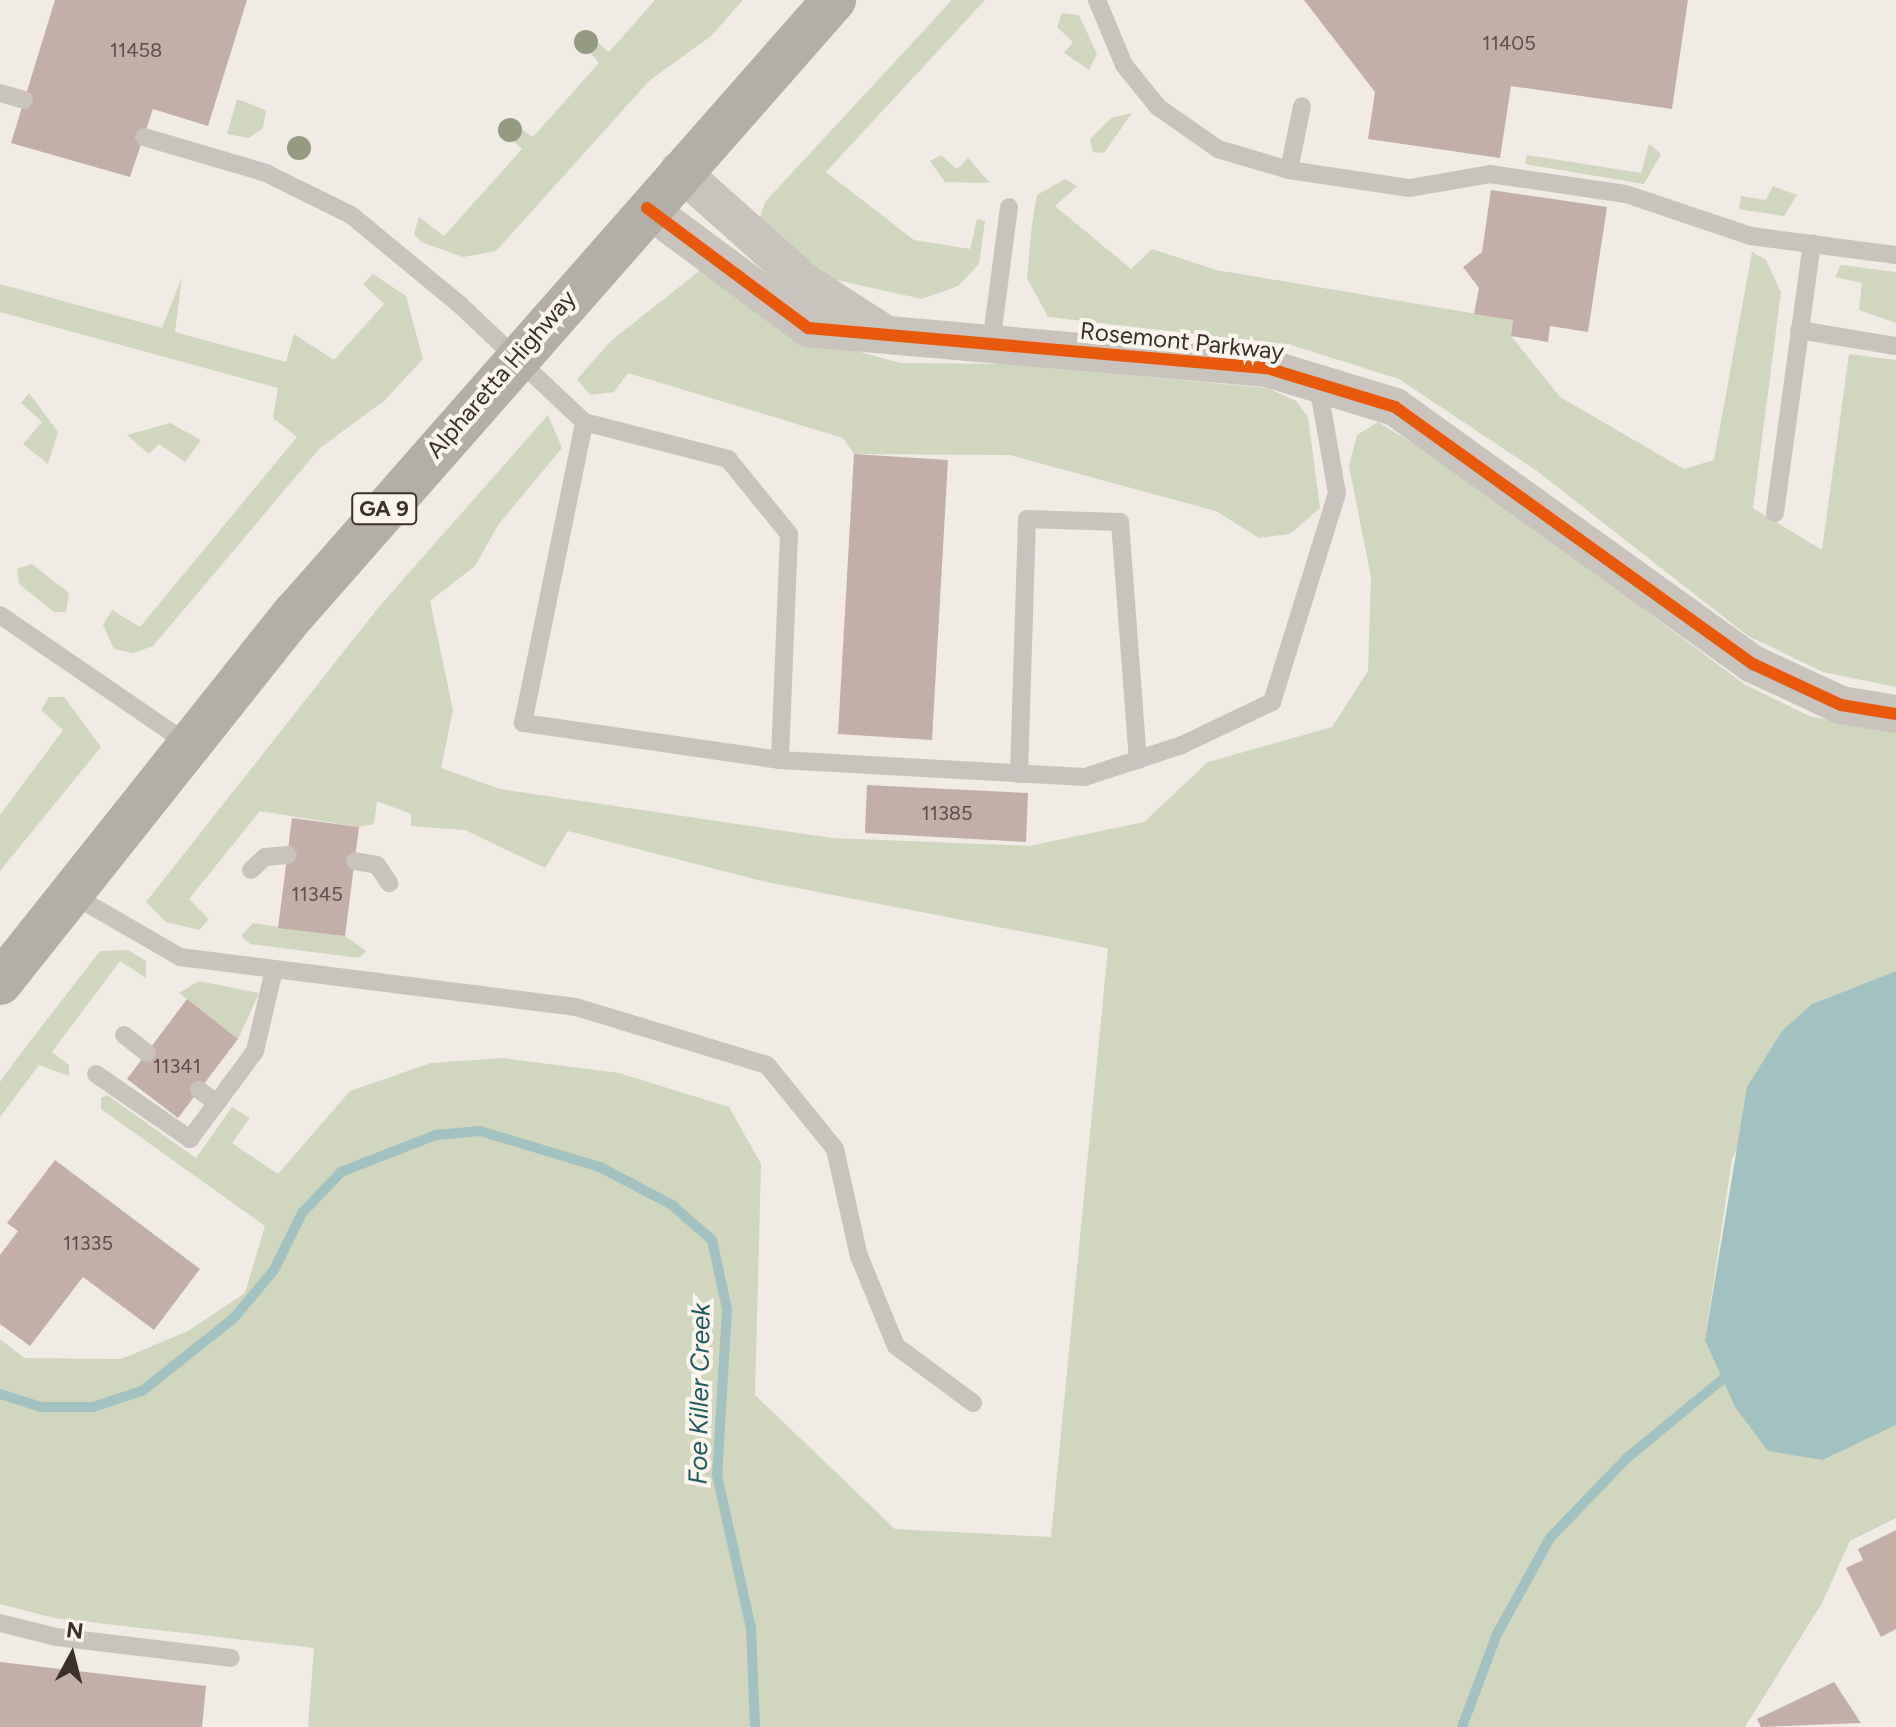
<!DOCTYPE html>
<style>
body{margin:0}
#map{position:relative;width:1896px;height:1727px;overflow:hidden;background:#f0ebe5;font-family:Figtree,sans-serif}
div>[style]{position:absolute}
.green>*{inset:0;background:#d1d6bf}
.water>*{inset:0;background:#a1c2c1}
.stream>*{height:10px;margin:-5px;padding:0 5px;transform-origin:5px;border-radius:5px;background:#a1c2c1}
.building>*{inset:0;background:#c3afa7}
.service>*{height:18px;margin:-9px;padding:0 9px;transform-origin:9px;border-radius:9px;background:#c9c3be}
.minor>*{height:38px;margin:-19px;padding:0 19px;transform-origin:19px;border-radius:19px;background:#c9c3be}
.trunk>*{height:44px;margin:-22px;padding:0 22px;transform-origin:22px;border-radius:22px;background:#b4aea8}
.cycleway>*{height:12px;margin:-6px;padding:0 6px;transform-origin:6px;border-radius:6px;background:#e8590c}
.trees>*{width:24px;height:24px;margin:-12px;border-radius:50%;background:#959b80}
span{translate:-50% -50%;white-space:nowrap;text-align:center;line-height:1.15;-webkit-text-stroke:8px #fbf5ee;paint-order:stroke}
.number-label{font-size:20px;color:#5d504a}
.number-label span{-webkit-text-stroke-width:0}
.shield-label span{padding:2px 6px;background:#fbf5ee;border:2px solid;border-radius:6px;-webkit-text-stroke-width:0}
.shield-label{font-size:22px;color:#3b302b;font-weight:700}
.street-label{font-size:24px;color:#3b302b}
.water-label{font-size:26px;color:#1f5a5e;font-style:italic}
.north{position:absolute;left:32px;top:1615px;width:80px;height:80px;-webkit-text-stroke:6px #fbf5ee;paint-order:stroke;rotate:7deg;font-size:22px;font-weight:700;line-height:32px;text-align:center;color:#3b302b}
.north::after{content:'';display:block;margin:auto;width:28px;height:36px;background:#3b302b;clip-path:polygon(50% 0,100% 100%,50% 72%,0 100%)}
</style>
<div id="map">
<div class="green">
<div style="clip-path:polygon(655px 0,743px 0,711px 36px,649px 81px,496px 251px,463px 257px,421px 242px,414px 234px,419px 217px,444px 236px,522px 149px,504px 132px,509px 121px,533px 137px,599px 63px,581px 41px,591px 37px,609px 52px)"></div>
<div style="clip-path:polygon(952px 0,985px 0,826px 172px,914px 240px,970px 249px,977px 219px,985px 221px,979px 264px,958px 286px,922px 299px,823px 277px,758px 223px,765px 202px)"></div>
<div style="clip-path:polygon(1062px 13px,1079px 15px,1097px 54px,1089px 70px,1064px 53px,1073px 42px,1057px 27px)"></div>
<div style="clip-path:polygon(237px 99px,266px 110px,263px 128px,249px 138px,227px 134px)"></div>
<div style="clip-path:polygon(1132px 113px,1104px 153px,1093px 152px,1090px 139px,1111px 118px)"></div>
<div style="clip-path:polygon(1649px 144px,1661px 154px,1644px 184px,1525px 164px,1527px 155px,1641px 173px)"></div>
<div style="clip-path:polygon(941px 155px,957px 169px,968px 158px,990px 183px,945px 182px,930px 161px)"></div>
<div style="clip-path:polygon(1065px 179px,1077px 186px,1055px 206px,1131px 269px,1152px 249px,1216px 270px,1513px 320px,1511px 336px,1560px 397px,1684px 469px,1714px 460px,1752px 252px,1766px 260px,1781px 292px,1753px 508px,1822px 550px,1849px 354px,1896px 360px,1896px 687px,1823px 672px,1748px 636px,1537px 471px,1399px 379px,1291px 345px,1048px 317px,1027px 278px,1032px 224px,1037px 195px)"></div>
<div style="clip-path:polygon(1773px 186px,1797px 195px,1784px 216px,1739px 209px,1741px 196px,1766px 200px)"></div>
<div style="clip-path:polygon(1841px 265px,1896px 272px,1896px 323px,1859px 310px,1862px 283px,1835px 277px)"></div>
<div style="clip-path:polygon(702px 269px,811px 338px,900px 363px,1011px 364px,1267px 388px,1296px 401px,1308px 417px,1320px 508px,1290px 534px,1259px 538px,1216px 511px,1010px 455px,854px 454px,843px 438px,628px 373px,614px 392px,590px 395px,577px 379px,612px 340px)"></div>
<div style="clip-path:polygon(373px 274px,406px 296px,423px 359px,385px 400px,320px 448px,153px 646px,133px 653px,114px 649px,103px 625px,112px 610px,140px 627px,297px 437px,273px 418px,278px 388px,0 312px,0 284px,162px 328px,182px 277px,175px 332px,286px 362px,294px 334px,334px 360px,384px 304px,363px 284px)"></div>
<div style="clip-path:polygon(29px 393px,58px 432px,48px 464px,23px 444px,42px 422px,21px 403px)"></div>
<div style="clip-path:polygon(548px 415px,562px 448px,498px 525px,475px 566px,430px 601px,453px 710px,441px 768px,500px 789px,832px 838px,1029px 846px,1144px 822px,1208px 762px,1332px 727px,1368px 671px,1371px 577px,1349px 466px,1357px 435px,1378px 422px,1466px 476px,1744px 684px,1809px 716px,1896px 733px,1896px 971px,1812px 1004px,1732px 1159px,1705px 1340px,1823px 1460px,1896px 1425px,1896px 1518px,1850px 1541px,1822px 1603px,1745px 1727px,308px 1727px,314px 1648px,54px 1618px,0 1604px,0 1339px,24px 1358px,121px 1359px,188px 1331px,245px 1293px,265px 1226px,101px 1109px,101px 1098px,107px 1095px,196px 1158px,232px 1107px,250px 1118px,232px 1143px,278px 1174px,350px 1091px,431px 1063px,503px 1058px,619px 1073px,729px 1107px,761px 1164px,755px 1395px,895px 1529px,1051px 1537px,1108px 948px,766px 882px,568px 831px,545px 868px,465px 830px,411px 826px,411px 814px,377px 801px,374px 824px,359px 827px,260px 811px,189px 899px,209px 919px,199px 930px,166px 922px,146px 902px,378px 608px)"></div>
<div style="clip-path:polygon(170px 423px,201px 440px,185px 462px,159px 444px,149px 454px,127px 435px)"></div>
<div style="clip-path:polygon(32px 564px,69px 593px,66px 612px,54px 612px,19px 584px,17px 569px)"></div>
<div style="clip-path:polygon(49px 697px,64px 697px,101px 747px,0 871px,0 815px,63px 730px,41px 710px)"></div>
<div style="clip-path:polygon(253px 923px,345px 936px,366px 951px,359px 958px,250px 944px,241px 936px)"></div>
<div style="clip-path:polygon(128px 950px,146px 961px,146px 978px,120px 961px,52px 1052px,69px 1065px,69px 1076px,39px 1065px,0 1117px,0 1082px,18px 1057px,100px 951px)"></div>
<div style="clip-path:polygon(199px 981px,259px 993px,238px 1039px,179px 993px)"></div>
</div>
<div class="water">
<div style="clip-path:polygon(1896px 971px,1896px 1425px,1823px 1460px,1768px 1451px,1735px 1407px,1705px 1340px,1747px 1087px,1782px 1031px,1812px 1004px)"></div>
</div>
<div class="stream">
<div style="left:0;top:1394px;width:43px;rotate:17.6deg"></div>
<div style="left:41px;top:1407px;width:52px"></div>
<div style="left:93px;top:1407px;width:52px;rotate:-18.1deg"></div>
<div style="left:142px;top:1391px;width:116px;rotate:-38.4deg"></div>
<div style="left:233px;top:1319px;width:64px;rotate:-50.1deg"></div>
<div style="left:274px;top:1270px;width:64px;rotate:-63.8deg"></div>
<div style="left:302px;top:1213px;width:57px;rotate:-46.4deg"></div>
<div style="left:341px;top:1172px;width:102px;rotate:-21.3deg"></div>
<div style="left:436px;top:1135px;width:44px;rotate:-5.2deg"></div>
<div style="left:480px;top:1131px;width:125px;rotate:16.7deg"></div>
<div style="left:600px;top:1167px;width:81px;rotate:27.8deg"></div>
<div style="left:672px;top:1205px;width:53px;rotate:41.2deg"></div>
<div style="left:712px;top:1240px;width:71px;rotate:77.7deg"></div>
<div style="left:727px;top:1309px;width:166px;rotate:93.4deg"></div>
<div style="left:717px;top:1475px;width:157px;rotate:77.5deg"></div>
<div style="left:751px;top:1628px;width:99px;rotate:87.7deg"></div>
<div style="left:1462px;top:1727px;width:99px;rotate:-69.4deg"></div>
<div style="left:1497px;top:1634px;width:110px;rotate:-61.1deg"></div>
<div style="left:1550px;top:1538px;width:111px;rotate:-46.1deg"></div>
<div style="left:1627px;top:1458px;width:134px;rotate:-39.5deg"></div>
</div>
<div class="building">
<div style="clip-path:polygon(55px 0,247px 0,208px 126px,153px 109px,130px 177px,11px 143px)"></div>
<div style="clip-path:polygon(1304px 0,1688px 0,1672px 109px,1511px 86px,1500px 158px,1368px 139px,1375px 92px)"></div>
<div style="clip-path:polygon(1491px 190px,1607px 207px,1588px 332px,1550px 326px,1548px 342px,1511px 336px,1513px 320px,1474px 314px,1479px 288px,1463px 267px,1482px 252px)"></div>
<div style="clip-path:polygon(854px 454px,948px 460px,932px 740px,838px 734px)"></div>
<div style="clip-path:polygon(867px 785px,1028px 793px,1026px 842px,865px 833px)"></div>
<div style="clip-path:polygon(292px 818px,359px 827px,345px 936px,278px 928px)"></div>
<div style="clip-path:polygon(187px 999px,238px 1039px,178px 1118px,127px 1079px)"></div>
<div style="clip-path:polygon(55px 1160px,200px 1269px,154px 1330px,83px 1277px,30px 1346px,0 1324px,0 1255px,18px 1231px,7px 1223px)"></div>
<div style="clip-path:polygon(1896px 1530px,1896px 1629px,1881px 1637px,1846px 1568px,1863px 1560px,1858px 1549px)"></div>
<div style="clip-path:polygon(0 1662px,206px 1686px,202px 1727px,0 1727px)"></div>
<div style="clip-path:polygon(1834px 1682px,1861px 1723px,1761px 1727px,1757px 1719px)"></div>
</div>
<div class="service">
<div style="left:1097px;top:0;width:70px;rotate:67.4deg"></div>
<div style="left:1124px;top:65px;width:54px;rotate:51deg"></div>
<div style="left:1158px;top:107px;width:73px;rotate:35deg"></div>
<div style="left:1218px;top:149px;width:74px;rotate:16.5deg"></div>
<div style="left:1289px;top:170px;width:122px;rotate:8.5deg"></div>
<div style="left:1410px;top:188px;width:81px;rotate:-9.9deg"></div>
<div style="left:1490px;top:174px;width:137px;rotate:8.4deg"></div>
<div style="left:1626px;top:194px;width:132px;rotate:18.6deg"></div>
<div style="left:1751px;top:236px;width:146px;rotate:7.5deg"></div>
<div style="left:0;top:93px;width:25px;rotate:16deg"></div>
<div style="left:144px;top:137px;width:127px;rotate:16.4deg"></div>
<div style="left:266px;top:173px;width:95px;rotate:26.3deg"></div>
<div style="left:351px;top:215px;width:140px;rotate:39.5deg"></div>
<div style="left:459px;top:304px;width:172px;rotate:43.3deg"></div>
<div style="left:584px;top:422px;width:149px;rotate:14.4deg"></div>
<div style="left:728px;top:459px;width:97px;rotate:50.9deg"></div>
<div style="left:789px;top:534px;width:226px;rotate:92.3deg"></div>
<div style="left:780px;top:760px;width:260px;rotate:-171.8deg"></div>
<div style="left:523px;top:723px;width:307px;rotate:-78.5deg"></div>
<div style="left:1289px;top:170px;width:65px;rotate:-78.5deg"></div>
<div style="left:1799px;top:330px;width:98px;rotate:9.4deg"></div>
<div style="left:991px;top:344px;width:138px;rotate:-82.5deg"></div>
<div style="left:1775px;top:513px;width:272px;rotate:-82.2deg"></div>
<div style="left:0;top:615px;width:230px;rotate:34.4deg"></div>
<div style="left:780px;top:760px;width:305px;rotate:3.2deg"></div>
<div style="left:1085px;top:777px;width:102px;rotate:-18.3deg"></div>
<div style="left:1182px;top:745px;width:100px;rotate:-25.5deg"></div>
<div style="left:1272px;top:702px;width:219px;rotate:-72.7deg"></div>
<div style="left:1337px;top:493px;width:115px;rotate:-100deg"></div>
<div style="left:1019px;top:774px;width:255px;rotate:-88.2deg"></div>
<div style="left:1027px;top:519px;width:93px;rotate:1.8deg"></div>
<div style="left:1120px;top:522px;width:239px;rotate:85.7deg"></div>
<div style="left:355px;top:861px;width:22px;rotate:10deg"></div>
<div style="left:377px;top:865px;width:22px;rotate:56deg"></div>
<div style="left:251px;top:870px;width:19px;rotate:-43deg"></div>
<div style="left:265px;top:857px;width:23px;rotate:-5deg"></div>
<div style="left:71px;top:894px;width:126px;rotate:30deg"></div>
<div style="left:180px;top:957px;width:399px;rotate:7.2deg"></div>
<div style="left:576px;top:1007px;width:200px;rotate:16.9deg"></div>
<div style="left:767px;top:1065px;width:108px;rotate:51deg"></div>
<div style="left:835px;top:1149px;width:110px;rotate:77.4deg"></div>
<div style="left:859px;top:1256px;width:97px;rotate:67.7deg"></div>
<div style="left:896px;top:1346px;width:96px;rotate:36.5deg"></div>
<div style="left:124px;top:1035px;width:29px;rotate:38deg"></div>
<div style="left:96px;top:1074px;width:114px;rotate:34.7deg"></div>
<div style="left:190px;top:1139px;width:109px;rotate:-53.5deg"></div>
<div style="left:255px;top:1051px;width:83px;rotate:-76.8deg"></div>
<div style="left:199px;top:1090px;width:22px;rotate:36deg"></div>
<div style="left:0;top:1623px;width:58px;rotate:14deg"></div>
<div style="left:56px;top:1637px;width:176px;rotate:6.8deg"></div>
</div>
<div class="minor">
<div style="left:679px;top:170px;width:170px;rotate:41.7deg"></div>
<div style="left:806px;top:283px;width:94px;rotate:32.8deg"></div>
<div style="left:647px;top:208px;width:201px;rotate:36.7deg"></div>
<div style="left:808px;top:328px;width:461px;rotate:5deg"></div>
<div style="left:1267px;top:368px;width:134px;rotate:16.9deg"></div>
<div style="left:1395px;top:407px;width:441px;rotate:35.7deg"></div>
<div style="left:1753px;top:664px;width:97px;rotate:25deg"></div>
<div style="left:1841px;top:705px;width:56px;rotate:9.3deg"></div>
</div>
<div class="trunk">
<div style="left:0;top:983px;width:472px;rotate:-51.5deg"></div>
<div style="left:294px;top:614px;width:818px;rotate:-48.67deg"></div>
</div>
<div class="cycleway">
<div style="left:647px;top:208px;width:201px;rotate:36.7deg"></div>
<div style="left:808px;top:328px;width:461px;rotate:5deg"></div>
<div style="left:1267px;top:368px;width:134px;rotate:16.9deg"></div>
<div style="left:1395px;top:407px;width:441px;rotate:35.7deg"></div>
<div style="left:1753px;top:664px;width:97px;rotate:25deg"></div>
<div style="left:1841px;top:705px;width:56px;rotate:9.3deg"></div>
</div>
<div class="trees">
<div style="left:586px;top:42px"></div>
<div style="left:510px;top:130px"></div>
<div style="left:299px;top:148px"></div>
</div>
<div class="number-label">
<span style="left:1509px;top:43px">11405</span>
<span style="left:136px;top:50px">11458</span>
<span style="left:947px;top:813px">11385</span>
<span style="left:317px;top:894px">11345</span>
<span style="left:177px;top:1066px">11341</span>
<span style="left:88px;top:1243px">11335</span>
</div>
<div class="shield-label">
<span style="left:384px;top:509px">GA 9</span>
</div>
<div class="street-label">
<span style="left:1182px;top:341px;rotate:6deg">Rosemont Parkway</span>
<span style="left:501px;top:374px;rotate:-49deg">Alpharetta Highway</span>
</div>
<div class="water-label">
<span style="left:700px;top:1394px;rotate:-89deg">Foe Killer Creek</span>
</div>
<div class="north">N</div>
</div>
